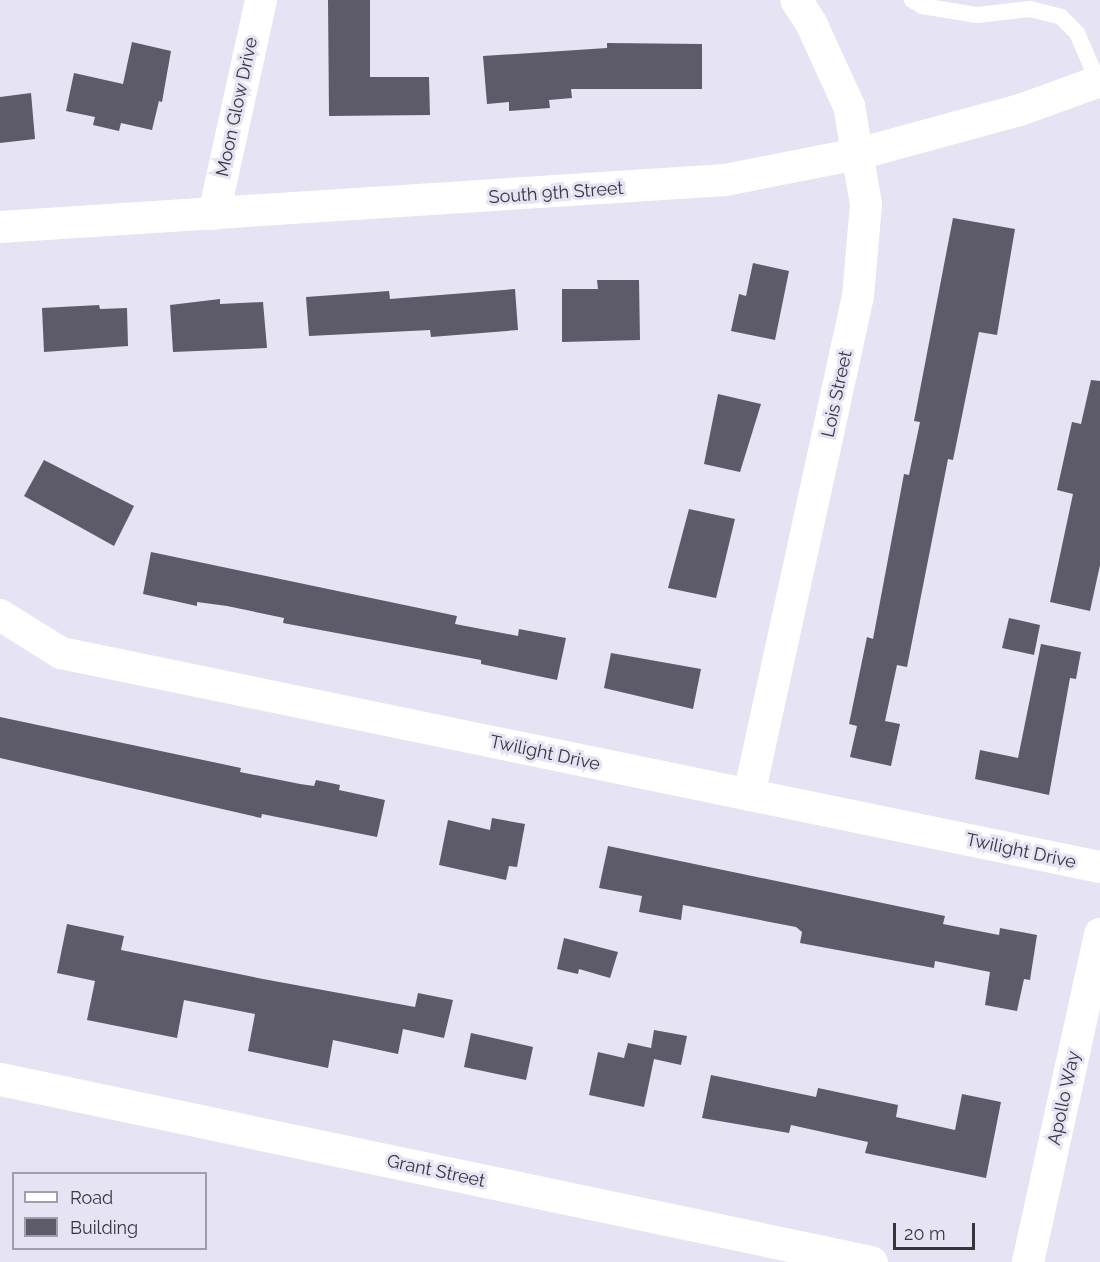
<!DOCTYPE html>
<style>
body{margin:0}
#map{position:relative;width:1100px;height:1262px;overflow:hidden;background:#e5e3f4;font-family:Raleway,sans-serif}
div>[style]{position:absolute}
.building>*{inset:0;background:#5d5b69}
.service>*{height:16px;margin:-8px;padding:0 8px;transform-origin:8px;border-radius:8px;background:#fff}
.minor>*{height:32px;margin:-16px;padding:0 16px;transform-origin:16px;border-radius:16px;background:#fff}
.tertiary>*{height:33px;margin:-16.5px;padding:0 16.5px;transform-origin:16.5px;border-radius:16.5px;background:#fff}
span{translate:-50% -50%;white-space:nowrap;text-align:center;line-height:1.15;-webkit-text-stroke:6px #e5e3f4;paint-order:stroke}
.street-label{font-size:18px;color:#37363d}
.legend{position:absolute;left:12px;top:1172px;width:195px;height:78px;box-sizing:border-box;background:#e5e3f4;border:2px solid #9f9eab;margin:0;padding:8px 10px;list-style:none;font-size:18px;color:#37363d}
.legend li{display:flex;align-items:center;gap:12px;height:30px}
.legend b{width:30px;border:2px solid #9f9eab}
.scale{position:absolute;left:893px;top:1223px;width:82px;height:27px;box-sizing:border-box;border:3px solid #37363d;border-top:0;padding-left:8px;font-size:18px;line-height:21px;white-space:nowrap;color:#37363d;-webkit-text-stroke:4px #e5e3f4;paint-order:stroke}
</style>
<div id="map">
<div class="building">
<div style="clip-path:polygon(328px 0,370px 0,370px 77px,429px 77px,430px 115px,329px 116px)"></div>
<div style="clip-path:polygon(132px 42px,171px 51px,162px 102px,159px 101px,152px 130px,121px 123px,119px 131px,93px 125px,95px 117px,66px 111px,74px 73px,123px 84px)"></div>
<div style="clip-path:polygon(607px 43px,702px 44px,702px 89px,571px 89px,572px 98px,549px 100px,550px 108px,509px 111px,509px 102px,487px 104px,483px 56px,607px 48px)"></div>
<div style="clip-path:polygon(31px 93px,35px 139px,0 143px,0 97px)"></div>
<div style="clip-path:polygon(953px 218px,1015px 229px,997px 335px,979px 332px,953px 460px,948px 459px,907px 667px,897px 665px,885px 721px,900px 724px,891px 766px,850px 757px,857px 726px,849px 724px,867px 637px,873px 639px,904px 474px,909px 475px,920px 422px,914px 421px)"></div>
<div style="clip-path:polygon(753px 263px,789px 271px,775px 340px,731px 331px,739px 294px,746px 296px)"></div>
<div style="clip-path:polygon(597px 280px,639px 280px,640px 340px,562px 342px,562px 289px,598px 289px)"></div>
<div style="clip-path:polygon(515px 289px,518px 330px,431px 337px,430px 330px,309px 336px,306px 297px,389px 291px,390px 299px)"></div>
<div style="clip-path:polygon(220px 299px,220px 304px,263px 302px,267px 348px,173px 352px,170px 305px)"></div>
<div style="clip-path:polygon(99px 305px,100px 309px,127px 308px,128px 346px,44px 352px,42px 308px)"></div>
<div style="clip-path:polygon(1091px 380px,1100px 381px,1100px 565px,1090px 611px,1050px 602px,1073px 494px,1057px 490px,1072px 422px,1081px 424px)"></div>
<div style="clip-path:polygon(718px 394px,761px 404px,740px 472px,704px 464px)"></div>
<div style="clip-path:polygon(44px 460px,134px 506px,114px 546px,24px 496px)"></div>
<div style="clip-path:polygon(689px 509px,735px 519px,716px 598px,668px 588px)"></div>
<div style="clip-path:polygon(151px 552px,457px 616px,455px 624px,518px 636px,519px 629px,566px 638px,557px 680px,481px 664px,481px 660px,283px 623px,284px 618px,227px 606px,197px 602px,197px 606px,143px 594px)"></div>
<div style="clip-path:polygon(1009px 618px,1040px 625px,1034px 655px,1002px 648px)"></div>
<div style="clip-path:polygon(1041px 644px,1081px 652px,1076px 679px,1070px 678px,1049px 795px,975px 779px,980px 750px,1018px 758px)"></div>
<div style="clip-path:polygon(611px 653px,701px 669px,693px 709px,604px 688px)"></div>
<div style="clip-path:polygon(0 717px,241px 768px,240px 772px,300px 784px,314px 786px,316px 780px,340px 785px,339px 790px,385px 800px,377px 837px,262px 814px,261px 818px,0 758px)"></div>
<div style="clip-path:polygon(492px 818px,525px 824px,517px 867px,509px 866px,506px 880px,439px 865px,448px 820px,490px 830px)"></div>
<div style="clip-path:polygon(608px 846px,945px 916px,943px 924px,999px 935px,1000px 928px,1037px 935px,1030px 980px,1024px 979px,1017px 1011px,985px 1005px,990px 972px,935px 961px,934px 968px,800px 943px,802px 932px,796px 927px,683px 905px,681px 920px,639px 912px,642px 896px,599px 888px)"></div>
<div style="clip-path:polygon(67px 924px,124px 936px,121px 950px,263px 979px,415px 1007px,418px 993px,453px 1000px,444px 1038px,403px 1029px,398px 1054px,333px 1040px,328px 1068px,248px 1051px,255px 1014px,184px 1000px,177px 1038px,87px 1020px,95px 981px,57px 973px)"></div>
<div style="clip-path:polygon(564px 938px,618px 952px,610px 978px,579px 969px,578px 974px,557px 969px)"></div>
<div style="clip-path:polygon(654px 1030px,687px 1036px,681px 1065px,654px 1059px,644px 1107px,589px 1095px,598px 1052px,624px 1058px,628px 1043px,651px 1048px)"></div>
<div style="clip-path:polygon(471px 1033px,533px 1047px,526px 1080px,464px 1067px)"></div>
<div style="clip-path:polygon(711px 1075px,816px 1097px,818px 1088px,898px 1105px,896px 1117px,955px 1130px,962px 1094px,1001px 1102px,986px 1178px,865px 1153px,868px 1142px,791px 1125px,789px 1133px,702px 1118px)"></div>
</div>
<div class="service">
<div style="left:912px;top:0;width:12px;rotate:31deg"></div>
<div style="left:922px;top:6px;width:56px;rotate:9.3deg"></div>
<div style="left:977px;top:15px;width:53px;rotate:-6.5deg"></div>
<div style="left:1030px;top:9px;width:32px;rotate:14deg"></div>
<div style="left:1061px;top:17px;width:23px;rotate:45deg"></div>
<div style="left:1077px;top:33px;width:53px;rotate:66.8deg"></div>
</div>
<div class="minor">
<div style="left:214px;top:214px;width:219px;rotate:-77.6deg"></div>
<div style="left:0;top:227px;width:727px;rotate:-3.71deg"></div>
<div style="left:725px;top:180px;width:136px;rotate:-11.1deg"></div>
<div style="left:858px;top:154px;width:168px;rotate:-15.2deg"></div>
<div style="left:1020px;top:110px;width:85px;rotate:-19.9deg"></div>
<div style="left:0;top:615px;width:72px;rotate:31.9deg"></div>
<div style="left:61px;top:653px;width:1061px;rotate:11.64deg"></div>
<div style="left:749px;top:795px;width:511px;rotate:-77.68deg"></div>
<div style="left:858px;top:296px;width:92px;rotate:-85deg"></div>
<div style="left:866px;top:204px;width:99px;rotate:-99.8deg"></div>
<div style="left:849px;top:106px;width:91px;rotate:-114.6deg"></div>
<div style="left:811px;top:23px;width:27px;rotate:-123deg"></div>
<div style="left:1028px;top:1262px;width:336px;rotate:-77.6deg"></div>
</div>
<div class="tertiary">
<div style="left:0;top:1079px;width:890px;rotate:11.87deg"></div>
</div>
<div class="street-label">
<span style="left:237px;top:107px;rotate:-78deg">Moon Glow Drive</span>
<span style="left:556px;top:193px;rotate:-4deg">South 9th Street</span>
<span style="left:837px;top:394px;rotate:-78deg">Lois Street</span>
<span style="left:545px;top:753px;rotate:12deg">Twilight Drive</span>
<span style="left:1021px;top:851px;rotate:12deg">Twilight Drive</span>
<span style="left:1064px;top:1098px;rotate:-78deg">Apollo Way</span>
<span style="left:436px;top:1171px;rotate:12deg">Grant Street</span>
</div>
<ul class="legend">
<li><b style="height:8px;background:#fff"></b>Road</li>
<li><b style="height:16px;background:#5d5b69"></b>Building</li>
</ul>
<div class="scale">20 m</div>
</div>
